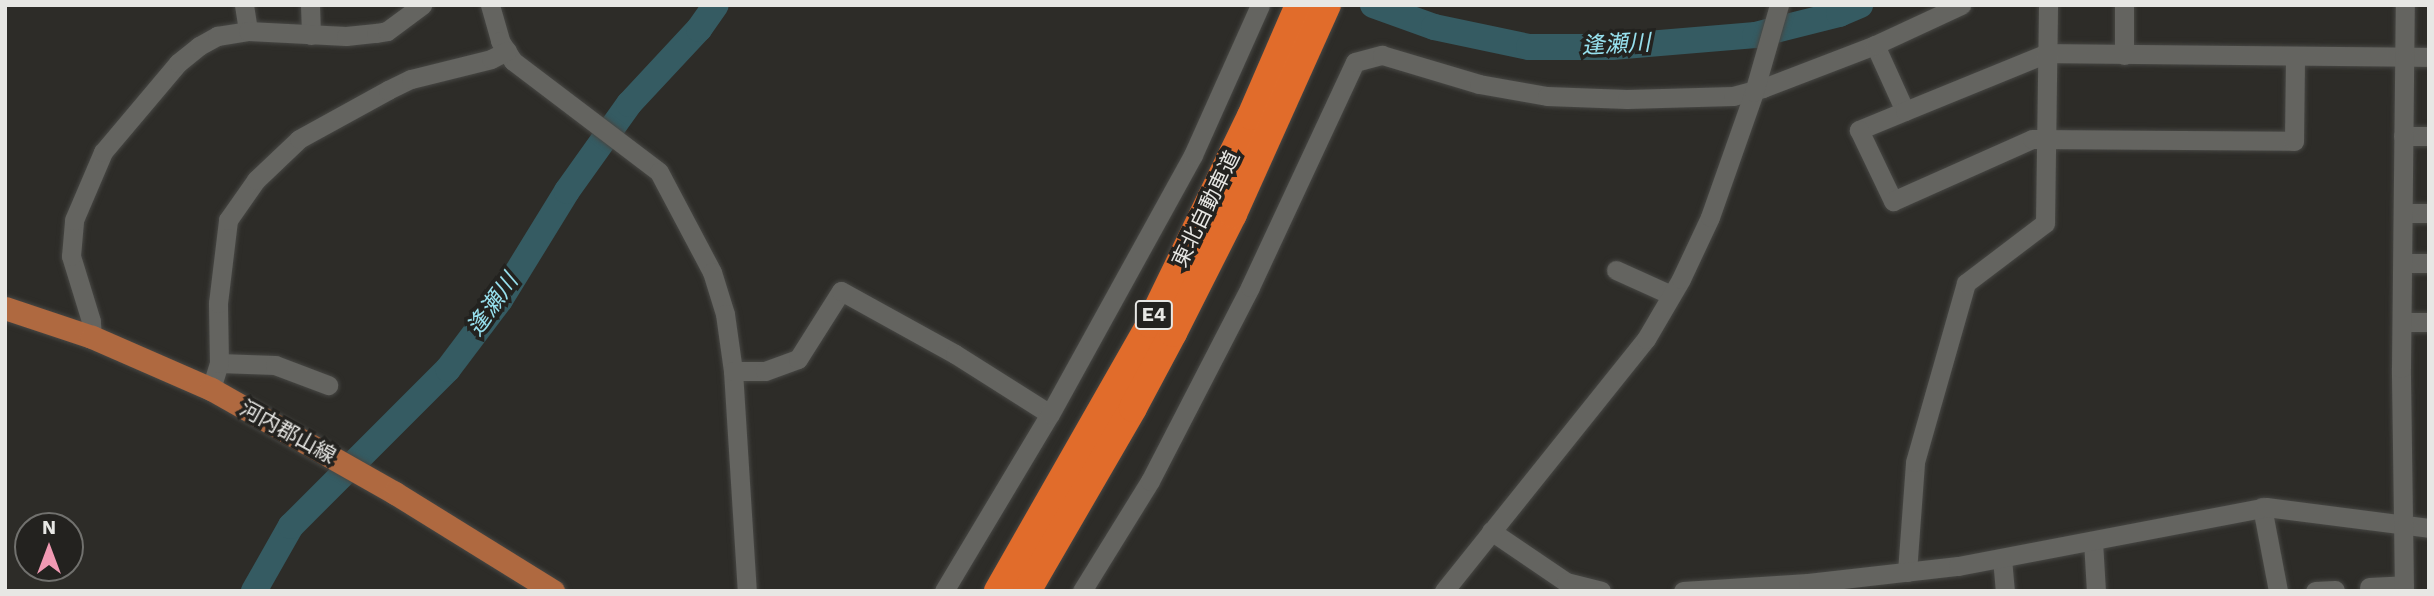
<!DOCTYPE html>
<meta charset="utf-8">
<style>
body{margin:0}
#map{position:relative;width:2434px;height:596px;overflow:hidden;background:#2d2c28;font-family:"Work Sans","Noto Sans JP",sans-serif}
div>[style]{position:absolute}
.river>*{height:26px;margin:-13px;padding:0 13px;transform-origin:13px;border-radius:13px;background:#355b62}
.roads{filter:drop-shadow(0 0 2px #474744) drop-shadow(0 0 2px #474744)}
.minor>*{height:19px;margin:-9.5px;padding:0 9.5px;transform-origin:9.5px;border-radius:9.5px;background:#646460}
.major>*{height:23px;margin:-11.5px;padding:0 11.5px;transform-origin:11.5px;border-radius:11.5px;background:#af6940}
.highway>*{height:28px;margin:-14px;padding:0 14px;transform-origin:14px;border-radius:14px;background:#e16c2b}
span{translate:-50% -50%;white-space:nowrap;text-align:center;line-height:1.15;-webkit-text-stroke:7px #23221f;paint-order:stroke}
.shield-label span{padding:2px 5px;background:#23221f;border:2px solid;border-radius:5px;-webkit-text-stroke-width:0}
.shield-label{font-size:19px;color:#e7e7e4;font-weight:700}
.street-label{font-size:21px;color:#e7e7e4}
.water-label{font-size:23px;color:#97e0ee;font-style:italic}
.frame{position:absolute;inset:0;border:7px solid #e7e7e4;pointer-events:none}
.north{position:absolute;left:14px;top:512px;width:70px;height:70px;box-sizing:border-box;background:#23221f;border:2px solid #71716e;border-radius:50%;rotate:0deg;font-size:19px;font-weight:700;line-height:28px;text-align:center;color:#e7e7e4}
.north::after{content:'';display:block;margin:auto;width:24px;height:32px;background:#f19ab3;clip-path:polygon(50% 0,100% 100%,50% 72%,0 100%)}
</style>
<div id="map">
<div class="river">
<div style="left:1373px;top:5px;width:65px;rotate:19.8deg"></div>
<div style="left:1434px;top:27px;width:97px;rotate:11.9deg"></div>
<div style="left:1529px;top:47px;width:83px"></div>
<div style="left:1612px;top:47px;width:144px;rotate:-4.8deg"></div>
<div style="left:1755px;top:35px;width:87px;rotate:-14deg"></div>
<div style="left:1839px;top:14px;width:23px;rotate:-23deg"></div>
<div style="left:254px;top:591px;width:75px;rotate:-60.4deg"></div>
<div style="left:291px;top:526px;width:222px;rotate:-45deg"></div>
<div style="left:448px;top:369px;width:86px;rotate:-53deg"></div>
<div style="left:500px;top:300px;width:128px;rotate:-58.4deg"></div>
<div style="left:567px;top:191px;width:107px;rotate:-54.5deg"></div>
<div style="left:629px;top:104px;width:103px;rotate:-47deg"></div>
<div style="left:699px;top:29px;width:29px;rotate:-55deg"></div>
</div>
<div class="roads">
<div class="minor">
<div style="left:244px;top:5px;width:26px;rotate:81deg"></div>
<div style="left:310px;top:5px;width:30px;rotate:88deg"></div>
<div style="left:490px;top:5px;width:37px;rotate:74deg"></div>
<div style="left:500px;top:41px;width:24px;rotate:57deg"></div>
<div style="left:513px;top:61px;width:183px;rotate:37.2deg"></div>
<div style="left:659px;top:172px;width:113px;rotate:62.1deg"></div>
<div style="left:712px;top:272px;width:44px;rotate:72.8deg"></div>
<div style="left:725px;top:314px;width:58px;rotate:82deg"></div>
<div style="left:733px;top:371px;width:220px;rotate:86.4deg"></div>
<div style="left:2124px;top:5px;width:50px;rotate:90deg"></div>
<div style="left:1875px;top:45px;width:72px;rotate:65.6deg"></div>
<div style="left:1905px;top:111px;width:50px;rotate:157.6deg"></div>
<div style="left:1859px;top:130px;width:79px;rotate:64.4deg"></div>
<div style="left:1893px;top:201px;width:152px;rotate:-24deg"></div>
<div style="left:2032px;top:139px;width:262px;rotate:0.4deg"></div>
<div style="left:2294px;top:141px;width:84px;rotate:-89.3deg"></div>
<div style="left:1905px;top:111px;width:153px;rotate:-22.2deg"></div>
<div style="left:2047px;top:53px;width:382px;rotate:0.6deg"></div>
<div style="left:2403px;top:136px;width:26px"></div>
<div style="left:2403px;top:213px;width:26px"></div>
<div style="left:2403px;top:263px;width:26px"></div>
<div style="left:1616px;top:270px;width:60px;rotate:24.4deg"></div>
<div style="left:2403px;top:322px;width:26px"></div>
<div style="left:92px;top:337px;width:16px;rotate:-94deg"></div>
<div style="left:91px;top:321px;width:68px;rotate:-107.1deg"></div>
<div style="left:71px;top:256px;width:36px;rotate:-85deg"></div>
<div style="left:74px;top:220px;width:74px;rotate:-66.9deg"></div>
<div style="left:103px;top:152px;width:116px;rotate:-49.9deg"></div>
<div style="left:178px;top:63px;width:27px;rotate:-39deg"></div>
<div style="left:199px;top:46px;width:21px;rotate:-29deg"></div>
<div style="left:217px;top:36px;width:31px;rotate:-9deg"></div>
<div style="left:248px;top:31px;width:98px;rotate:2.9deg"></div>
<div style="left:346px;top:36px;width:30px;rotate:-6deg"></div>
<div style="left:376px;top:33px;width:11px;rotate:-10deg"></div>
<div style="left:387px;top:31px;width:44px;rotate:-36.6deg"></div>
<div style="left:219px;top:363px;width:56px;rotate:2deg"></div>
<div style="left:275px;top:365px;width:57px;rotate:20.7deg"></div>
<div style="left:733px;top:371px;width:32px"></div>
<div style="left:765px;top:371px;width:35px;rotate:-20deg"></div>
<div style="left:798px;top:359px;width:80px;rotate:-57.7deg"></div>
<div style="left:841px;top:291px;width:130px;rotate:28.9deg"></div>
<div style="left:955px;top:354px;width:112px;rotate:32.3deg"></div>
<div style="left:211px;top:389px;width:27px;rotate:-73deg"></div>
<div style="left:219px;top:363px;width:60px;rotate:-91deg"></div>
<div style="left:218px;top:303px;width:84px;rotate:-83.1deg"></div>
<div style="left:228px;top:220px;width:49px;rotate:-55deg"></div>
<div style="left:256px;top:180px;width:59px;rotate:-43.6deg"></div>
<div style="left:299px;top:139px;width:102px;rotate:-28.8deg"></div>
<div style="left:388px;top:90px;width:25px;rotate:-26deg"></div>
<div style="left:411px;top:79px;width:82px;rotate:-14deg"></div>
<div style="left:491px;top:59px;width:18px;rotate:-27deg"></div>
<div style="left:2262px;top:507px;width:86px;rotate:79.2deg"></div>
<div style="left:1491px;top:531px;width:91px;rotate:34.2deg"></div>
<div style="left:1566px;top:582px;width:36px;rotate:14deg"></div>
<div style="left:2093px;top:541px;width:50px;rotate:86.6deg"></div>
<div style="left:2002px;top:558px;width:33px;rotate:85deg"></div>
<div style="left:1907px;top:572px;width:110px;rotate:-85.8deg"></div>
<div style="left:1915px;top:462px;width:186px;rotate:-74.1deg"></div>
<div style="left:1966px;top:283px;width:99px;rotate:-37.2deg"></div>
<div style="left:2045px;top:223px;width:218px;rotate:-89.2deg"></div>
<div style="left:2369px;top:587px;width:35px;rotate:-3deg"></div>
<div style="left:944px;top:591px;width:206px;rotate:-59.1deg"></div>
<div style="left:1050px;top:414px;width:296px;rotate:-61.1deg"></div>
<div style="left:1193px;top:155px;width:164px;rotate:-65.9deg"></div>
<div style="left:1082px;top:591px;width:129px;rotate:-58.3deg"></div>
<div style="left:1150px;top:481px;width:218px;rotate:-62.7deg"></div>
<div style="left:1250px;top:287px;width:248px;rotate:-65deg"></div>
<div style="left:1355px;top:62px;width:28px;rotate:-15deg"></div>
<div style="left:1382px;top:55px;width:101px;rotate:16.6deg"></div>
<div style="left:1479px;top:84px;width:69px;rotate:10deg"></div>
<div style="left:1547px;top:96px;width:80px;rotate:2.1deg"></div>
<div style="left:1627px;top:99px;width:106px;rotate:-1.6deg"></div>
<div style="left:1733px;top:96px;width:31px;rotate:-15deg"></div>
<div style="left:1763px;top:88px;width:120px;rotate:-21deg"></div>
<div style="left:1875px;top:45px;width:95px;rotate:-24.9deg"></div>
<div style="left:1444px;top:591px;width:323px;rotate:-51.3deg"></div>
<div style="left:1646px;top:339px;width:69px;rotate:-59.7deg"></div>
<div style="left:1681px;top:279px;width:68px;rotate:-64.9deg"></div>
<div style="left:1710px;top:217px;width:133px;rotate:-70.6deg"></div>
<div style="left:1754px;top:92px;width:91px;rotate:-74deg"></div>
<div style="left:1683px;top:591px;width:125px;rotate:-3.7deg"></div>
<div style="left:1808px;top:583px;width:151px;rotate:-6.5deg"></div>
<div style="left:1958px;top:566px;width:314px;rotate:-10.8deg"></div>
<div style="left:2266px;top:507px;width:164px;rotate:7.3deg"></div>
<div style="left:2315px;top:591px;width:20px;rotate:-3deg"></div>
<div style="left:2404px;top:591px;width:223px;rotate:-90.8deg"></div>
<div style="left:2401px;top:368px;width:363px;rotate:-89.4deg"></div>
</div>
<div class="major">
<div style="left:5px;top:308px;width:92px;rotate:18.4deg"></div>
<div style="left:92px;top:337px;width:130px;rotate:23.6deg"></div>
<div style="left:211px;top:389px;width:211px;rotate:29.5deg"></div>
<div style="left:395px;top:493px;width:186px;rotate:31.8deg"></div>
</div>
<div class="highway">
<div style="left:998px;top:591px;width:307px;rotate:-60.3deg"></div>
<div style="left:1150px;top:324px;width:231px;rotate:-64.1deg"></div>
<div style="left:1251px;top:116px;width:121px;rotate:-66.6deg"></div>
<div style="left:1027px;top:591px;width:211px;rotate:-59.9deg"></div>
<div style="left:1133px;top:408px;width:85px;rotate:-61.9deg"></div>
<div style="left:1173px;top:333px;width:133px;rotate:-63.2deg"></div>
<div style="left:1233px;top:214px;width:229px;rotate:-65.8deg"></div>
</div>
</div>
<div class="shield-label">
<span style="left:1154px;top:315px">E4</span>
</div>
<div class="street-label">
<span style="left:1206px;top:209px;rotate:-64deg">東北自動車道</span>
<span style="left:288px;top:432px;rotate:29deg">河内郡山線</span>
</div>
<div class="water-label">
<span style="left:1616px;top:45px;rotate:-3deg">逢瀬川</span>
<span style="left:493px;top:305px;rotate:-55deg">逢瀬川</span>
</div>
<div class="frame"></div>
<div class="north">N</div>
</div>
